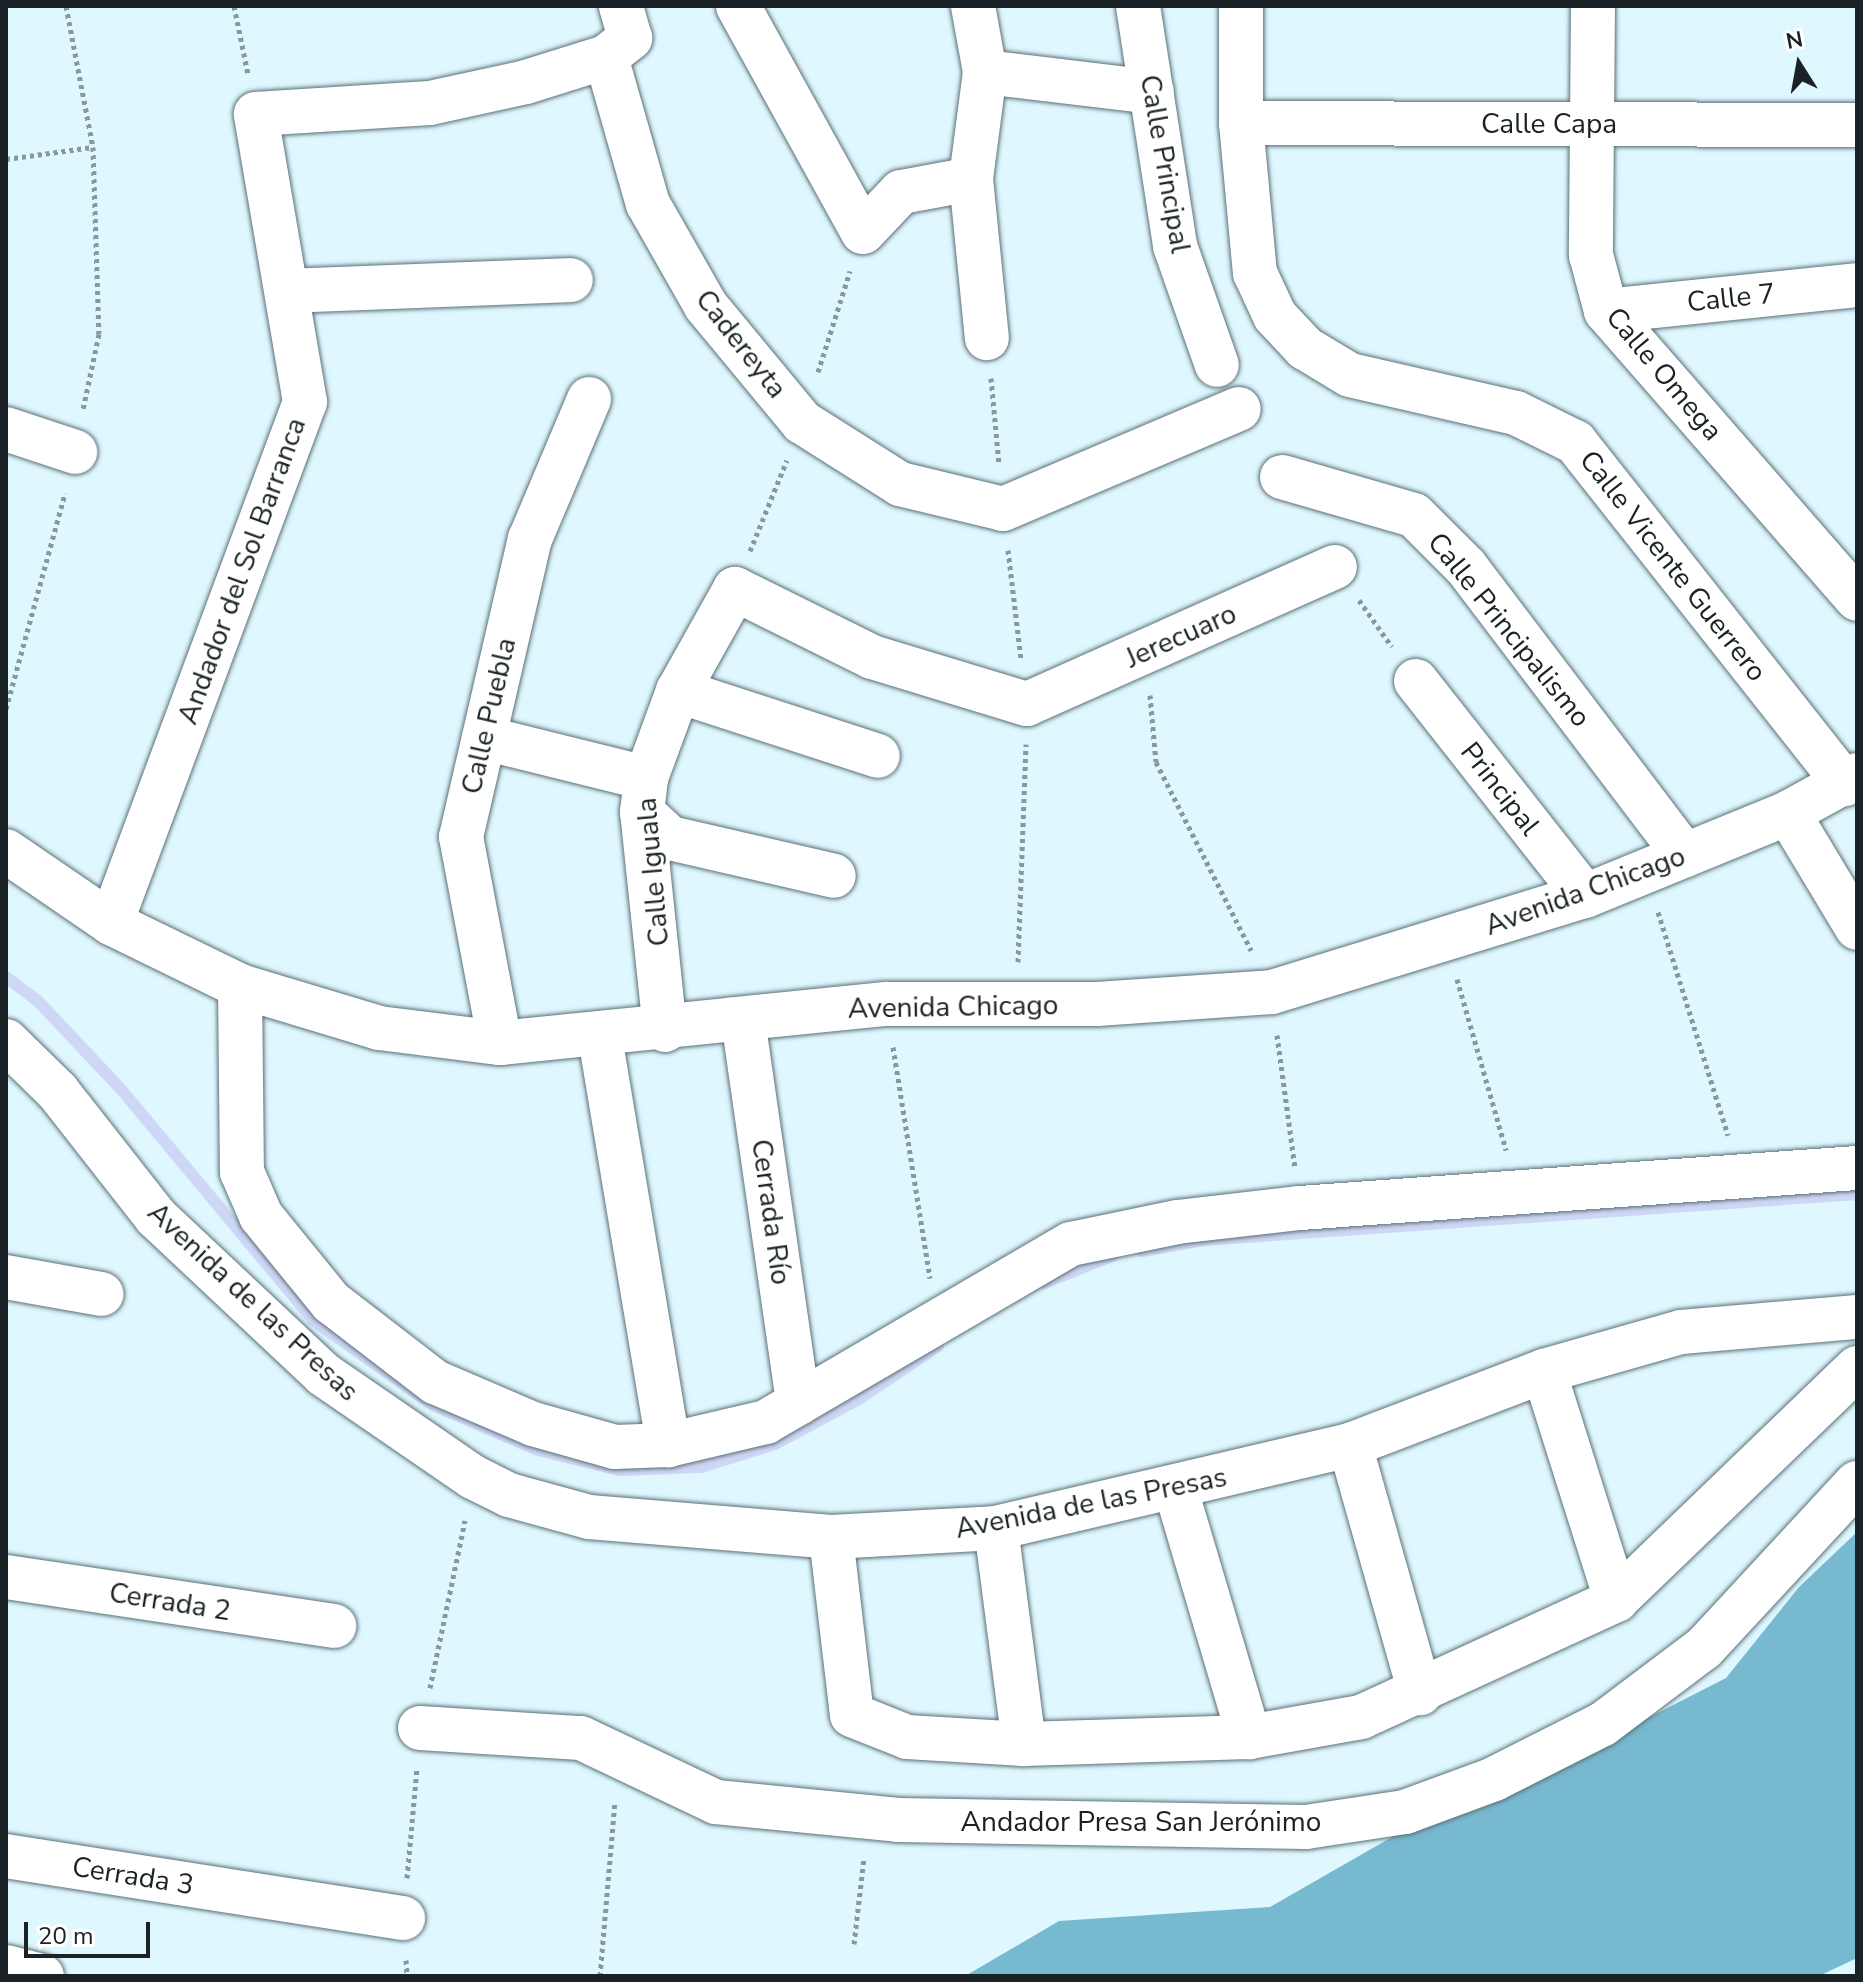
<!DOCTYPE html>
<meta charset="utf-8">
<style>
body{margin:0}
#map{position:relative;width:1863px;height:1982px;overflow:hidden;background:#dff7ff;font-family:"Nunito Sans",sans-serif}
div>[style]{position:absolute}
.forest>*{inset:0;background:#77b9cf}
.stream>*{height:12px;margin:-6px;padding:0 6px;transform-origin:6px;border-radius:6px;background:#cfd7f6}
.path>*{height:5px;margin-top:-2.5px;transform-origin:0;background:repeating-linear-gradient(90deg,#87989e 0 4px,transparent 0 8px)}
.roads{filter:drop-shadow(0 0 2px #5b7077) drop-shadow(0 0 2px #5b7077)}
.minor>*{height:44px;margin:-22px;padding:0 22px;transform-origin:22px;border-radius:22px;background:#fff}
span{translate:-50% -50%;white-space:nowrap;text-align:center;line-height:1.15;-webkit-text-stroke:8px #fff;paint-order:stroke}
.street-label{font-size:28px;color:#1a2225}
.frame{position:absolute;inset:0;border:8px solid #1a2225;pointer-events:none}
.north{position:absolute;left:1759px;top:24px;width:80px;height:80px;-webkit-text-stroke:6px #fff;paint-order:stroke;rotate:349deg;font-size:22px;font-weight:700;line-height:32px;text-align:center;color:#1a2225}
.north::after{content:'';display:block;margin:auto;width:28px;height:36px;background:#1a2225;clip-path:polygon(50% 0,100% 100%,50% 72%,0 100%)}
.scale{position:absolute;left:24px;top:1922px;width:126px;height:36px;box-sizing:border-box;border:4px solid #1a2225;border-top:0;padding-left:10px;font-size:24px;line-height:28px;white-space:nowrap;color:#1a2225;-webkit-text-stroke:6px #fff;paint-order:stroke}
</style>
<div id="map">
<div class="forest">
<div style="clip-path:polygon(1857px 1532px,1857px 1958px,1819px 1976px,965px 1976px,1059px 1921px,1270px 1907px,1392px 1837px,1552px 1767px,1726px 1678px,1799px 1587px)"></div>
</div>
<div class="stream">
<div style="left:6px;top:977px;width:39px;rotate:37deg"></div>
<div style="left:37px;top:1000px;width:121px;rotate:46.7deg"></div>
<div style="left:120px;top:1088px;width:302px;rotate:50.2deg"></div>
<div style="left:313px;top:1320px;width:147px;rotate:35.3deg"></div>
<div style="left:433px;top:1405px;width:114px;rotate:23.2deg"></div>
<div style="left:538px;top:1450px;width:84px;rotate:13.7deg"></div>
<div style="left:620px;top:1470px;width:81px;rotate:-2.1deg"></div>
<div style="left:701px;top:1467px;width:77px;rotate:-17.3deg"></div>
<div style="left:775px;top:1444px;width:95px;rotate:-28.2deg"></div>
<div style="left:859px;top:1399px;width:95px;rotate:-33.9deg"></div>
<div style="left:1142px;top:1251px;width:63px;rotate:-10.1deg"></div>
<div style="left:1204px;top:1240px;width:655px;rotate:-4.03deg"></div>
<div style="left:1044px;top:1283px;width:73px;rotate:-21.7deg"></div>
</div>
<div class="path">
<div style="left:66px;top:6px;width:144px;rotate:79.2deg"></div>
<div style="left:93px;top:147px;width:187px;rotate:88.2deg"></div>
<div style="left:99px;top:334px;width:77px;rotate:102deg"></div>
<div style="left:234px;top:6px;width:69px;rotate:78.4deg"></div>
<div style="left:6px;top:159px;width:88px;rotate:-7.9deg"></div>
<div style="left:818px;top:372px;width:106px;rotate:-72.4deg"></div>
<div style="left:991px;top:378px;width:86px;rotate:84.7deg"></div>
<div style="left:1008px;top:550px;width:110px;rotate:83.2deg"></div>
<div style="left:750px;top:551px;width:98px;rotate:-67.9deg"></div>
<div style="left:1359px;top:600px;width:57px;rotate:54.9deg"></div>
<div style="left:1150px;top:695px;width:67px;rotate:84.9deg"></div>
<div style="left:1156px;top:762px;width:211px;rotate:63.2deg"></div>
<div style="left:6px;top:709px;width:224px;rotate:-74.7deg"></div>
<div style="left:1658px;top:912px;width:234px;rotate:72.6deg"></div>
<div style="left:1018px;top:962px;width:218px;rotate:-87.9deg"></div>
<div style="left:1457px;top:979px;width:178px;rotate:74deg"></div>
<div style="left:1277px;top:1035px;width:134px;rotate:82.3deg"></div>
<div style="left:893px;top:1047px;width:234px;rotate:80.9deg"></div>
<div style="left:430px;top:1688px;width:171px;rotate:-78.2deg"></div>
<div style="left:407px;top:1878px;width:110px;rotate:-84.8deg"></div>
<div style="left:854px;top:1944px;width:88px;rotate:-83.4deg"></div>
<div style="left:406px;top:1960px;width:16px;rotate:86deg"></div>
<div style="left:600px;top:1976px;width:175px;rotate:-85.1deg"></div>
</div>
<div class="roads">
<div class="minor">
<div style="left:738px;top:6px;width:258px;rotate:61.1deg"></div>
<div style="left:863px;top:232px;width:55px;rotate:-46.5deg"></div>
<div style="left:901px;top:192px;width:71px;rotate:-10.5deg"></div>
<div style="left:973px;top:6px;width:67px;rotate:79.7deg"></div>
<div style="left:985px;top:72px;width:108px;rotate:97.5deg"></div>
<div style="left:971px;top:179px;width:160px;rotate:84.3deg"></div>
<div style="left:1138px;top:6px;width:243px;rotate:81.2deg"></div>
<div style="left:1175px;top:246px;width:126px;rotate:70.6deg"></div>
<div style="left:1241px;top:6px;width:117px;rotate:90deg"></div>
<div style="left:1241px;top:123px;width:151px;rotate:84.7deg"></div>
<div style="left:1255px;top:273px;width:47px;rotate:65.1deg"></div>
<div style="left:1275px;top:316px;width:44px;rotate:46.8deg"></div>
<div style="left:1305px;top:348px;width:52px;rotate:31deg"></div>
<div style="left:1350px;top:375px;width:170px;rotate:12.9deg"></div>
<div style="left:1516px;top:413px;width:66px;rotate:26.2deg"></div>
<div style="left:1575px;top:442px;width:436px;rotate:51.7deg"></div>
<div style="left:1593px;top:6px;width:249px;rotate:90.5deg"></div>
<div style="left:1591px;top:255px;width:58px;rotate:75deg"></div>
<div style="left:1606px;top:311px;width:382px;rotate:48.9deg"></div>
<div style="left:606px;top:57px;width:153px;rotate:74.1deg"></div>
<div style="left:648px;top:204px;width:117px;rotate:60.4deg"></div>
<div style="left:706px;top:306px;width:151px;rotate:50.4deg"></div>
<div style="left:802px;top:422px;width:116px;rotate:32.3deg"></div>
<div style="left:900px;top:484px;width:106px;rotate:13.6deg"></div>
<div style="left:1003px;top:509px;width:256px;rotate:-23deg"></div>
<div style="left:985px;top:72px;width:168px;rotate:6.8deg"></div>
<div style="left:1241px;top:123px;width:616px;rotate:0.19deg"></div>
<div style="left:288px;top:291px;width:283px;rotate:-2.2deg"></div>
<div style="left:1606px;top:311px;width:252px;rotate:-5.9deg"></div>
<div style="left:6px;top:429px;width:73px;rotate:18.4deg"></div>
<div style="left:1282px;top:477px;width:137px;rotate:16.1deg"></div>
<div style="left:1414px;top:515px;width:74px;rotate:45deg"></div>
<div style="left:1466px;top:567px;width:362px;rotate:52.8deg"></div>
<div style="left:1416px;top:681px;width:273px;rotate:51.8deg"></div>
<div style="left:678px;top:691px;width:210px;rotate:18deg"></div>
<div style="left:484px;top:738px;width:167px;rotate:13.9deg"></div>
<div style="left:642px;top:812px;width:38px;rotate:43deg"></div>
<div style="left:670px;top:838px;width:168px;rotate:13deg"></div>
<div style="left:1788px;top:813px;width:134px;rotate:59deg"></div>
<div style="left:6px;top:851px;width:127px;rotate:34.4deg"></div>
<div style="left:111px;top:923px;width:144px;rotate:26deg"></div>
<div style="left:240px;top:986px;width:145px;rotate:16.8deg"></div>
<div style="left:379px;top:1028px;width:122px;rotate:7.1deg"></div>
<div style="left:500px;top:1043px;width:388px;rotate:-5.8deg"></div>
<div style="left:886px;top:1004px;width:211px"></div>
<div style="left:1097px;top:1004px;width:175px;rotate:-3.9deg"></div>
<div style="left:1272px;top:992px;width:327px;rotate:-17.1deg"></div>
<div style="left:1585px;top:896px;width:219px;rotate:-22.2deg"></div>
<div style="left:1788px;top:813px;width:79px;rotate:-28.8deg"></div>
<div style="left:111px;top:923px;width:556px;rotate:-69.58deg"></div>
<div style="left:305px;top:402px;width:292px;rotate:-99.7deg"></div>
<div style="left:256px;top:114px;width:174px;rotate:-3.6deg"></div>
<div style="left:430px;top:103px;width:98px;rotate:-12.3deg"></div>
<div style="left:526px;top:82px;width:84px;rotate:-17.4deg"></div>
<div style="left:606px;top:57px;width:31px;rotate:-38deg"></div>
<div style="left:630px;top:38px;width:33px;rotate:-106deg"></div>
<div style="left:240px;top:986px;width:186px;rotate:89.4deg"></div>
<div style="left:242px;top:1172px;width:48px;rotate:66.6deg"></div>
<div style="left:261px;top:1216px;width:111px;rotate:50.9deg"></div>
<div style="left:331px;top:1302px;width:131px;rotate:37.6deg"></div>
<div style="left:435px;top:1382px;width:107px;rotate:23.2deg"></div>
<div style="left:533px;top:1424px;width:85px;rotate:15.7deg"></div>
<div style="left:615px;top:1447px;width:53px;rotate:-2.2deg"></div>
<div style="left:668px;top:1445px;width:101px;rotate:-13.2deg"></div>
<div style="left:766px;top:1422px;width:353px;rotate:-30.3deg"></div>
<div style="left:1071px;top:1244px;width:108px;rotate:-11.7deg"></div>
<div style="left:1177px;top:1222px;width:124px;rotate:-6.5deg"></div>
<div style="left:1300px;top:1208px;width:558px;rotate:-4.11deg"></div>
<div style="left:743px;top:1020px;width:387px;rotate:81.8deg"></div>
<div style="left:665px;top:1030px;width:219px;rotate:-96deg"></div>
<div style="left:642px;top:812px;width:34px;rotate:-83deg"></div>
<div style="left:646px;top:778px;width:93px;rotate:-69.8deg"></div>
<div style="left:678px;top:691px;width:117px;rotate:-60.8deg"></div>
<div style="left:735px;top:589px;width:153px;rotate:26.4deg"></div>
<div style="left:872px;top:657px;width:162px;rotate:16.9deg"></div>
<div style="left:1027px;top:704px;width:337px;rotate:-24deg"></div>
<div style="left:600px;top:1037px;width:414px;rotate:80.5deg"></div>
<div style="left:6px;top:1041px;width:73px;rotate:44.4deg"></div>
<div style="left:58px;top:1092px;width:159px;rotate:51.9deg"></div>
<div style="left:156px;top:1217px;width:229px;rotate:43.2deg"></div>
<div style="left:323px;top:1374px;width:182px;rotate:34.5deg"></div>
<div style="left:473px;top:1477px;width:40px;rotate:26.6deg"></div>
<div style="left:509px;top:1495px;width:83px;rotate:15.4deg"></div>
<div style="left:589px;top:1517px;width:243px;rotate:4.7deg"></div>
<div style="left:831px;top:1537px;width:165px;rotate:-3.1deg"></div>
<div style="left:996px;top:1528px;width:364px;rotate:-13.2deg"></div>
<div style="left:1350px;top:1445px;width:208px;rotate:-20.9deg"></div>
<div style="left:1544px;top:1371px;width:142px;rotate:-15.9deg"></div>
<div style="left:1681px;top:1332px;width:177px;rotate:-4.9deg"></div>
<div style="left:500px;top:1043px;width:210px;rotate:-100.7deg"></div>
<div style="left:461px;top:837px;width:306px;rotate:-77deg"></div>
<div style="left:530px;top:539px;width:152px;rotate:-67.1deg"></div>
<div style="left:6px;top:1277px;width:97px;rotate:10.1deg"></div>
<div style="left:1544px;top:1371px;width:240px;rotate:72.5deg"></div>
<div style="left:1350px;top:1445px;width:258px;rotate:74.2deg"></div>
<div style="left:1176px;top:1490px;width:258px;rotate:73.5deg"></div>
<div style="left:996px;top:1528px;width:218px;rotate:82.6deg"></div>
<div style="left:831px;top:1537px;width:179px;rotate:83.3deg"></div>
<div style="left:852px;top:1715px;width:59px;rotate:21.8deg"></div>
<div style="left:907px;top:1737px;width:117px;rotate:3.4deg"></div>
<div style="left:1024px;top:1744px;width:225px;rotate:-1.8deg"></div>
<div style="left:1249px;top:1737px;width:114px;rotate:-10.1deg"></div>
<div style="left:1361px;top:1717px;width:281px;rotate:-24.6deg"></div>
<div style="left:1616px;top:1600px;width:335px;rotate:-43.9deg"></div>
<div style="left:6px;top:1577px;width:332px;rotate:8.5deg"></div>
<div style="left:420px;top:1728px;width:161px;rotate:3.6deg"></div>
<div style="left:581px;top:1738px;width:149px;rotate:25.4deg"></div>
<div style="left:716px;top:1802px;width:183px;rotate:5.6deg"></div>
<div style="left:898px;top:1820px;width:408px;rotate:1deg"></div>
<div style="left:1306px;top:1827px;width:100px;rotate:-8.6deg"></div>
<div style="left:1405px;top:1812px;width:95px;rotate:-20.3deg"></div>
<div style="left:1494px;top:1779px;width:122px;rotate:-26.8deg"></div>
<div style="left:1603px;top:1724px;width:126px;rotate:-37deg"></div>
<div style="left:1704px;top:1648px;width:225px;rotate:-47.2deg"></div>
<div style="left:6px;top:1856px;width:402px;rotate:8.9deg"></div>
<div style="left:6px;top:1967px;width:37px;rotate:14deg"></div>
</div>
</div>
<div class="street-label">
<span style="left:1549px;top:124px">Calle Capa</span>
<span style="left:1165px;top:164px;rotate:80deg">Calle Principal</span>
<span style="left:1731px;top:298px;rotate:-6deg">Calle 7</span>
<span style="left:741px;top:344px;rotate:52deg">Cadereyta</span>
<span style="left:1664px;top:374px;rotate:50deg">Calle Omega</span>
<span style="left:1673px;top:566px;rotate:52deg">Calle Vicente Guerrero</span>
<span style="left:242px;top:571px;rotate:-70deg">Andador del Sol Barranca</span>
<span style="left:1509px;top:630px;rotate:51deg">Calle Principalismo</span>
<span style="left:1181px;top:636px;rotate:-24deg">Jerecuaro</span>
<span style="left:489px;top:716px;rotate:-77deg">Calle Puebla</span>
<span style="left:1500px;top:789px;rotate:52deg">Principal</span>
<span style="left:653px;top:872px;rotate:-95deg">Calle Iguala</span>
<span style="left:1585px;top:891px;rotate:-20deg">Avenida Chicago</span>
<span style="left:953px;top:1007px;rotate:-1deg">Avenida Chicago</span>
<span style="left:771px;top:1212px;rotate:82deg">Cerrada Río</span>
<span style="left:253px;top:1302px;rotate:43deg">Avenida de las Presas</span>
<span style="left:1091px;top:1503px;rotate:-11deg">Avenida de las Presas</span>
<span style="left:170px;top:1602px;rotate:9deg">Cerrada 2</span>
<span style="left:1141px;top:1822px">Andador Presa San Jerónimo</span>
<span style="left:133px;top:1876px;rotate:9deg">Cerrada 3</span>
</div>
<div class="frame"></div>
<div class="north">N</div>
<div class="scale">20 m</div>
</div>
